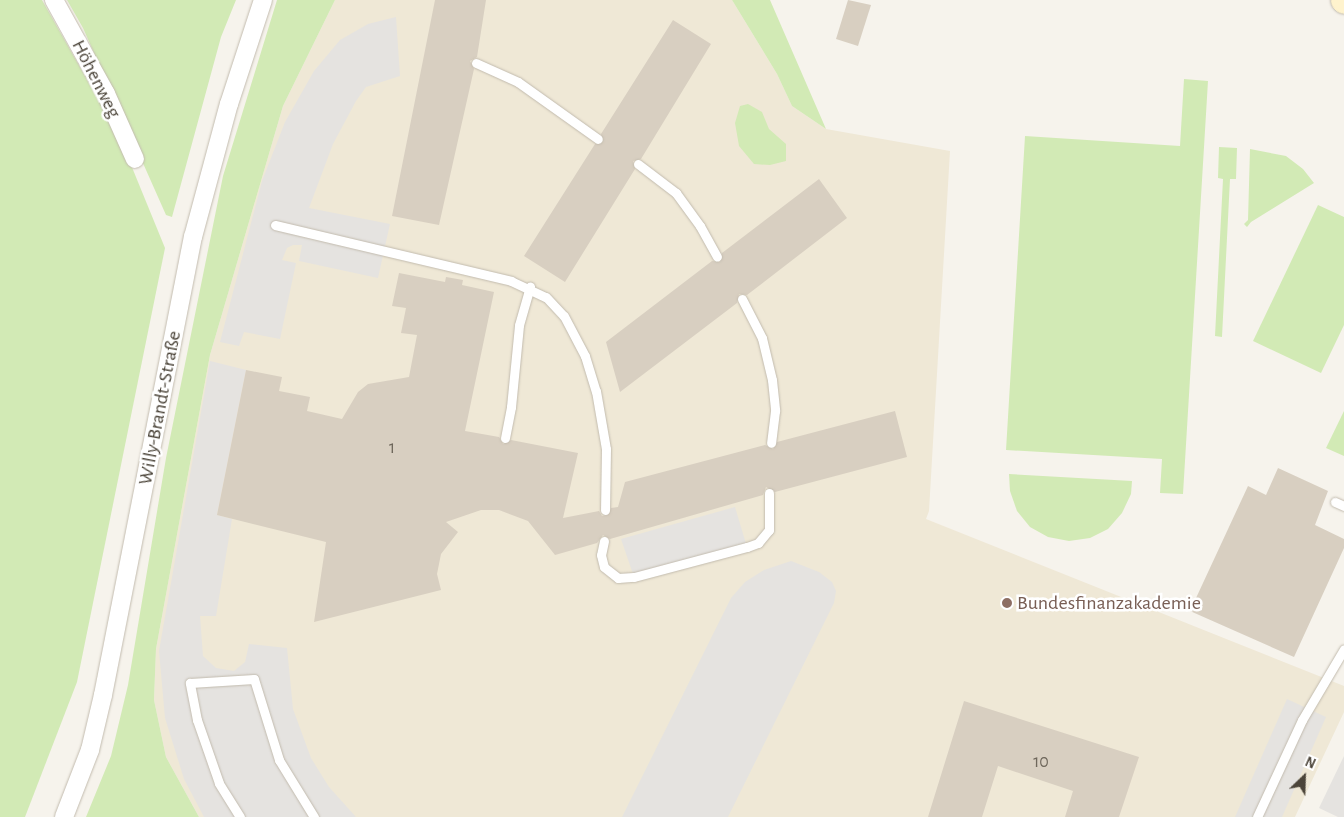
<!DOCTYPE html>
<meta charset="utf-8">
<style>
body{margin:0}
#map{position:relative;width:1344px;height:817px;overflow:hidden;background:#f6f3ec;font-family:"Alegreya Sans",sans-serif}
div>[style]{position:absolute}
.education>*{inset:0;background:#efe8d6}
.green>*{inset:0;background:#d2eab5}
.parking>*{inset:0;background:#e5e3e0}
.building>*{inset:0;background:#d8cfc1}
.roads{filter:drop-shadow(0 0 1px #c2bbae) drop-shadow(0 0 1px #c2bbae)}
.lane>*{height:9px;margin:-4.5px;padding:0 4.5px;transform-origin:4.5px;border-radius:4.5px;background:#fff}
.street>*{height:18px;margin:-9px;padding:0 9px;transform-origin:9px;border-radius:9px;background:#fff}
.secondary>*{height:25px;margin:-12.5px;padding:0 12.5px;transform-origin:12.5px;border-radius:12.5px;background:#fff3cd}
.dots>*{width:14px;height:14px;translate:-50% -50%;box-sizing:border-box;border:2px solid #fff;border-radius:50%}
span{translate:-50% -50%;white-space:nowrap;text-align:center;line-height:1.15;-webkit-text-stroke:5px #fff;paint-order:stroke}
.number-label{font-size:18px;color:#6e675b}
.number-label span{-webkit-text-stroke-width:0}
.street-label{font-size:20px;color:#4b4439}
.education-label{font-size:20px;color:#785e54}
.left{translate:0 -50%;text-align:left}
.north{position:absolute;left:1279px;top:752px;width:50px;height:50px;-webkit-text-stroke:4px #fff;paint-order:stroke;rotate:24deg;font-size:14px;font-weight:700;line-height:20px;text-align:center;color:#4b4439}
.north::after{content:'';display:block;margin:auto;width:18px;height:22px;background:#4b4439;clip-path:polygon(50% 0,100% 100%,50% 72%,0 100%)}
</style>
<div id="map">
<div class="education">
<div style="clip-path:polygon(335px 0,732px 0,777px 74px,792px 106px,826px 129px,950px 151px,929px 511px,926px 519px,1344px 686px,1344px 712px,1295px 817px,199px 817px,166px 757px,154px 700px,156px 649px,210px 355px,283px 106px)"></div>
</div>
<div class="green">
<div style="clip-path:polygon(0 0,42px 0,120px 138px,165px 248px,77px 682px,25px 817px,0 817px)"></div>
<div style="clip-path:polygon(67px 0,236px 0,221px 37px,172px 217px,166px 215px,83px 28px)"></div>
<div style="clip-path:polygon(277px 0,335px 0,283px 106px,210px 355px,156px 649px,154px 700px,166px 757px,199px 817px,86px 817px,111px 756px,128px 685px,166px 458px,223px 176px)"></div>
<div style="clip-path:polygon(732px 0,770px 0,826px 129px,792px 106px,777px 74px)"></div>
<div style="clip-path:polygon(1184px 79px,1208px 81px,1183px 494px,1160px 493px,1162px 459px,1006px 450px,1025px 136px,1180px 146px)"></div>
<div style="clip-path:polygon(748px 104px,762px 112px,769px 129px,786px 144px,786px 161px,770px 165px,754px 164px,739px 146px,735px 123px,740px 106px)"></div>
<div style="clip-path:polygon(1219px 147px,1237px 148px,1236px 179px,1230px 179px,1222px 337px,1215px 336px,1223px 179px,1218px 178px)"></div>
<div style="clip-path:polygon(1250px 149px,1286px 156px,1303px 169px,1314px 183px,1251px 222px,1247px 227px,1244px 224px,1248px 220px)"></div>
<div style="clip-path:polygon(1318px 205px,1344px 217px,1344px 325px,1321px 373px,1253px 341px)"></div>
<div style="clip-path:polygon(1344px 411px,1344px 456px,1326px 448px)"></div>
<div style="clip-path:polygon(1009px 474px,1132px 481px,1131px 494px,1122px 513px,1108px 529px,1090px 538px,1069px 541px,1048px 537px,1030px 527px,1017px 511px,1010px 491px)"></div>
</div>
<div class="parking">
<div style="clip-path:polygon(396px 17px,400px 76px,366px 87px,356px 101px,333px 144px,309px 208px,390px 224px,378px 278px,299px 261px,302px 245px,293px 245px,287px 248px,282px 260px,296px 263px,280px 339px,244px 332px,239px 346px,220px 342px,262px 181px,285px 122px,314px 71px,340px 40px,368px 24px)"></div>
<div style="clip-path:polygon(210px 361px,246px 370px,217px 515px,232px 519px,216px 616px,200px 616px,203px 656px,216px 668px,234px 671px,245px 662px,249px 644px,287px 648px,293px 709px,311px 758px,329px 787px,356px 817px,204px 817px,184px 779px,165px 718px,159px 651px)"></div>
<div style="clip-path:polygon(735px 507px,747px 547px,634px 577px,621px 539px)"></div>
<div style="clip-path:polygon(791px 561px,819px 572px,832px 582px,836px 591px,834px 603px,728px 817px,622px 817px,731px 598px,745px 582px,764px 570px)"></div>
<div style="clip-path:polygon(1287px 699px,1326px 717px,1282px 817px,1235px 817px)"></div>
<div style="clip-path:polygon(1344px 756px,1344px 817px,1338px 817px,1319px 808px)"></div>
</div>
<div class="building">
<div style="clip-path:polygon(435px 0,486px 0,477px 57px,470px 61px,474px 69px,439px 225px,392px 216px)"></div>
<div style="clip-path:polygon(848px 0,871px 5px,858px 46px,836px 39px)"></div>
<div style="clip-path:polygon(673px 20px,711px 44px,641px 159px,633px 161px,635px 169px,565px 282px,524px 256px,595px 144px,603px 142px,601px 134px)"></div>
<div style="clip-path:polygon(819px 179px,847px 218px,747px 295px,739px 294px,737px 303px,620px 392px,606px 342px,712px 261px,720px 262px,722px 253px)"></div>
<div style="clip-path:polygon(399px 273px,445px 282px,446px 277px,463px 280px,462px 285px,494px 292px,465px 431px,499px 437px,503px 444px,511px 440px,578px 453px,563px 518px,599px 511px,602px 516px,608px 515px,611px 508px,618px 507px,625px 482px,765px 445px,773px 449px,777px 442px,895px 411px,907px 457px,775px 492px,766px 487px,763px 495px,610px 539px,603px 535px,597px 543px,555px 555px,528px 521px,499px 510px,481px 510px,446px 522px,458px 532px,441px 554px,437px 574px,441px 590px,314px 622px,326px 542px,217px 515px,246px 370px,282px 377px,279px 391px,310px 397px,307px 411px,342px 419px,358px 392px,368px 384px,409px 377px,417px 335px,401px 333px,406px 308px,392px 306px)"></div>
<div style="clip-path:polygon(1278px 468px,1328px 491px,1315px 525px,1344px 539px,1344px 548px,1294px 657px,1190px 611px,1248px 486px,1266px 495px)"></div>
<div style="clip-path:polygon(964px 701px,1139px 757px,1119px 817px,1065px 817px,1073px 791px,998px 766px,982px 817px,928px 817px)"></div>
</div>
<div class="roads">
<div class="lane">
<div style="left:476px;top:63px;width:46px;rotate:24.3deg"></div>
<div style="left:518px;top:82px;width:98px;rotate:35.5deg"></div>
<div style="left:638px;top:164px;width:48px;rotate:37.3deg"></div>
<div style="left:676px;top:193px;width:41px;rotate:54deg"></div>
<div style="left:700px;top:226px;width:35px;rotate:61deg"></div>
<div style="left:275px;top:225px;width:243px;rotate:13.3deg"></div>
<div style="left:511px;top:281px;width:38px;rotate:25deg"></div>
<div style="left:546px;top:297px;width:26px;rotate:47deg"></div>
<div style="left:564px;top:316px;width:45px;rotate:62.3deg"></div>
<div style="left:585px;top:356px;width:37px;rotate:73deg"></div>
<div style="left:596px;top:391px;width:59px;rotate:80.2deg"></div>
<div style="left:606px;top:449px;width:61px;rotate:90.9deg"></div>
<div style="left:742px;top:299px;width:44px;rotate:62.9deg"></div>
<div style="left:762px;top:338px;width:43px;rotate:76.6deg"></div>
<div style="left:772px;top:380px;width:31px;rotate:84deg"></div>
<div style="left:775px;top:411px;width:32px;rotate:97deg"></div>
<div style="left:505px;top:438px;width:32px;rotate:-79deg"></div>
<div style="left:511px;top:407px;width:82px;rotate:-84.4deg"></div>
<div style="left:519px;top:325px;width:40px;rotate:-74deg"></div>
<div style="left:1335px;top:502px;width:10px;rotate:24deg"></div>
<div style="left:604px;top:541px;width:14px;rotate:102deg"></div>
<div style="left:601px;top:555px;width:12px;rotate:76deg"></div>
<div style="left:604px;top:567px;width:18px;rotate:38deg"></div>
<div style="left:618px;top:578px;width:16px;rotate:-4deg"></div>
<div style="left:634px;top:577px;width:117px;rotate:-14.9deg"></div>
<div style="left:747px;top:547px;width:12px;rotate:-20deg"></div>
<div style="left:758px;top:543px;width:17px;rotate:-50deg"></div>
<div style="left:769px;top:530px;width:37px;rotate:-90deg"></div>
<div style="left:240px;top:817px;width:40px;rotate:-122deg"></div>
<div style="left:219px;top:783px;width:67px;rotate:-109.2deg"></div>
<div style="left:197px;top:720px;width:38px;rotate:-101deg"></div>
<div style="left:190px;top:683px;width:64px;rotate:-3.6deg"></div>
<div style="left:254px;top:679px;width:85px;rotate:72.8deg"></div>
<div style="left:279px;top:760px;width:67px;rotate:58.4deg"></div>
<div style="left:1257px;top:817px;width:107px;rotate:-65.1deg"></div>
<div style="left:1302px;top:720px;width:82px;rotate:-59.4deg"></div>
</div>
<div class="street">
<div style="left:54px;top:0;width:107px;rotate:61deg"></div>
<div style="left:106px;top:94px;width:71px;rotate:66deg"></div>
<div style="left:64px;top:817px;width:72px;rotate:-68.8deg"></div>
<div style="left:90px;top:750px;width:57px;rotate:-76.7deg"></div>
<div style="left:103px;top:695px;width:467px;rotate:-78.9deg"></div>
<div style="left:193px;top:237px;width:138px;rotate:-74.9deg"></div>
<div style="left:229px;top:104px;width:109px;rotate:-71.9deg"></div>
</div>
<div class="secondary">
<div style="left:1343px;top:0;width:1px;rotate:45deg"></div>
</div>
</div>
<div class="dots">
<div style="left:1007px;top:603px;background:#8d6e63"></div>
</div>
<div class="number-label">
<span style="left:392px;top:448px">1</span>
<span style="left:1041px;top:762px">10</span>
</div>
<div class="street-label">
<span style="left:96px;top:79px;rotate:63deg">Höhenweg</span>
<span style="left:160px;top:408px;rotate:-79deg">Willy-Brandt-Straße</span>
</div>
<div class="education-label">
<span class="left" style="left:1017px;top:603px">Bundesfinanzakademie</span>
</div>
<div class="north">N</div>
</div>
